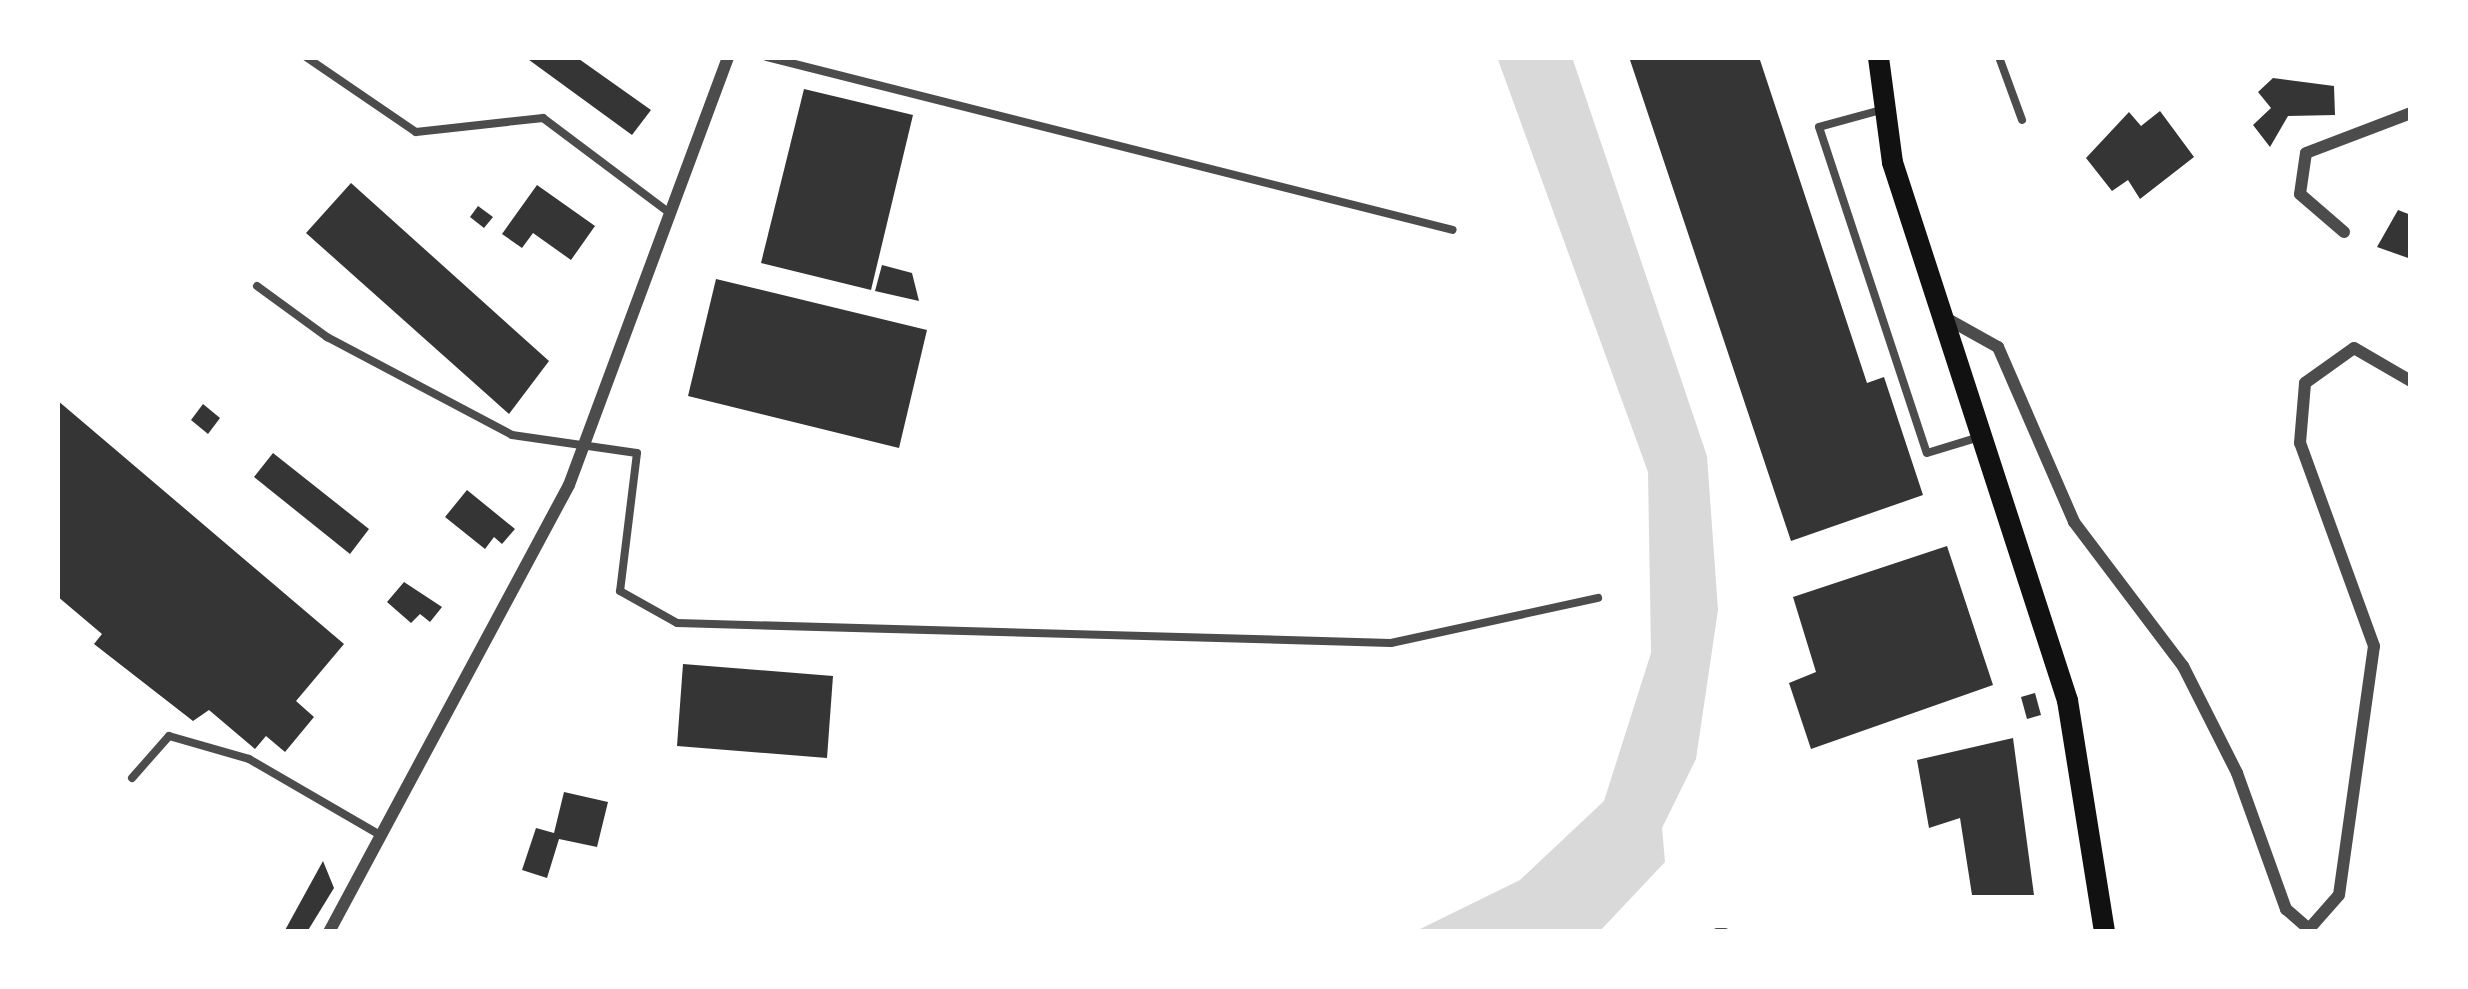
<!DOCTYPE html>
<style>
body{margin:0}
#map{position:relative;width:2468px;height:989px;overflow:hidden;background:#fff;font-family:"Asap Condensed",sans-serif}
div>[style]{position:absolute}
.water>*{inset:0;background:#d9d9d9}
.building>*{inset:0;background:#353535}
.service>*{height:8px;margin:-4px;padding:0 4px;transform-origin:4px;border-radius:4px;background:#4c4c4c}
.minor>*{height:12px;margin:-6px;padding:0 6px;transform-origin:6px;border-radius:6px;background:#4c4c4c}
.secondary>*{height:21px;margin:-10.5px;padding:0 10.5px;transform-origin:10.5px;border-radius:10.5px;background:#111}
span{translate:-50% -50%;white-space:nowrap;text-align:center;line-height:1.15;-webkit-text-stroke:12px #fff;paint-order:stroke}
.frame{position:absolute;inset:0;border:60px solid #fff;pointer-events:none}
</style>
<div id="map">
<div class="water">
<div style="clip-path:polygon(1497px 57px,1572px 57px,1707px 456px,1718px 610px,1696px 759px,1662px 828px,1665px 862px,1599px 932px,1414px 932px,1520px 880px,1604px 801px,1651px 653px,1648px 472px)"></div>
</div>
<div class="building">
<div style="clip-path:polygon(525px 57px,579px 59px,651px 110px,632px 135px)"></div>
<div style="clip-path:polygon(1629px 57px,1759px 57px,1867px 383px,1884px 377px,1923px 495px,1791px 541px)"></div>
<div style="clip-path:polygon(2273px 78px,2334px 86px,2335px 115px,2288px 116px,2270px 147px,2253px 125px,2271px 108px,2258px 92px)"></div>
<div style="clip-path:polygon(804px 89px,913px 115px,871px 290px,761px 263px)"></div>
<div style="clip-path:polygon(2160px 111px,2194px 157px,2140px 199px,2128px 180px,2112px 191px,2086px 158px,2129px 112px,2141px 126px)"></div>
<div style="clip-path:polygon(351px 183px,549px 361px,509px 414px,306px 233px)"></div>
<div style="clip-path:polygon(537px 185px,595px 226px,571px 260px,533px 233px,522px 248px,502px 234px)"></div>
<div style="clip-path:polygon(478px 206px,493px 217px,484px 228px,470px 217px)"></div>
<div style="clip-path:polygon(2398px 210px,2411px 215px,2411px 259px,2377px 247px)"></div>
<div style="clip-path:polygon(882px 265px,912px 273px,919px 301px,875px 291px)"></div>
<div style="clip-path:polygon(716px 279px,927px 330px,899px 448px,688px 396px)"></div>
<div style="clip-path:polygon(57px 400px,344px 644px,296px 701px,314px 717px,285px 752px,266px 736px,255px 749px,209px 710px,193px 721px,94px 644px,102px 634px,57px 596px)"></div>
<div style="clip-path:polygon(203px 404px,220px 418px,208px 434px,191px 420px)"></div>
<div style="clip-path:polygon(273px 453px,369px 529px,350px 554px,254px 477px)"></div>
<div style="clip-path:polygon(467px 490px,515px 529px,502px 544px,494px 537px,485px 549px,445px 517px)"></div>
<div style="clip-path:polygon(1947px 546px,1993px 685px,1811px 749px,1789px 683px,1816px 672px,1793px 597px)"></div>
<div style="clip-path:polygon(404px 582px,442px 607px,430px 622px,420px 614px,411px 623px,387px 602px)"></div>
<div style="clip-path:polygon(683px 664px,833px 676px,827px 758px,677px 746px)"></div>
<div style="clip-path:polygon(2035px 693px,2041px 715px,2027px 719px,2021px 697px)"></div>
<div style="clip-path:polygon(2013px 738px,2034px 895px,1972px 895px,1960px 818px,1929px 828px,1917px 760px)"></div>
<div style="clip-path:polygon(564px 792px,608px 802px,597px 847px,559px 839px,547px 878px,522px 870px,536px 828px,554px 833px)"></div>
<div style="clip-path:polygon(323px 861px,334px 888px,307px 932px,284px 932px)"></div>
</div>
<div class="service">
<div style="left:306px;top:57px;width:133px;rotate:34.3deg"></div>
<div style="left:416px;top:132px;width:128px;rotate:-6.3deg"></div>
<div style="left:543px;top:118px;width:156px;rotate:36.9deg"></div>
<div style="left:767px;top:57px;width:707px;rotate:14.15deg"></div>
<div style="left:1999px;top:57px;width:67px;rotate:69.9deg"></div>
<div style="left:1881px;top:110px;width:64px;rotate:164.7deg"></div>
<div style="left:1819px;top:127px;width:343px;rotate:71.7deg"></div>
<div style="left:1927px;top:453px;width:51px;rotate:-17deg"></div>
<div style="left:257px;top:286px;width:87px;rotate:36.1deg"></div>
<div style="left:327px;top:337px;width:209px;rotate:27.9deg"></div>
<div style="left:512px;top:435px;width:126px;rotate:8.2deg"></div>
<div style="left:637px;top:453px;width:139px;rotate:97deg"></div>
<div style="left:620px;top:591px;width:65px;rotate:29.3deg"></div>
<div style="left:677px;top:623px;width:714px;rotate:1.6deg"></div>
<div style="left:1391px;top:643px;width:212px;rotate:-12.3deg"></div>
<div style="left:132px;top:778px;width:56px;rotate:-48.6deg"></div>
<div style="left:169px;top:736px;width:83px;rotate:16deg"></div>
<div style="left:249px;top:759px;width:154px;rotate:30.1deg"></div>
<div style="left:1717px;top:932px;width:8px"></div>
</div>
<div class="minor">
<div style="left:2344px;top:232px;width:58px;rotate:-139.2deg"></div>
<div style="left:2300px;top:194px;width:41px;rotate:-81.7deg"></div>
<div style="left:2306px;top:153px;width:112px;rotate:-20.9deg"></div>
<div style="left:1944px;top:317px;width:62px;rotate:29.1deg"></div>
<div style="left:1998px;top:347px;width:191px;rotate:66.5deg"></div>
<div style="left:2074px;top:522px;width:181px;rotate:52.9deg"></div>
<div style="left:2183px;top:666px;width:120px;rotate:63.2deg"></div>
<div style="left:2237px;top:773px;width:145px;rotate:70.2deg"></div>
<div style="left:2286px;top:909px;width:30px;rotate:41deg"></div>
<div style="left:2309px;top:929px;width:45px;rotate:-48.6deg"></div>
<div style="left:2339px;top:895px;width:251px;rotate:-82deg"></div>
<div style="left:2374px;top:646px;width:216px;rotate:-110deg"></div>
<div style="left:2300px;top:443px;width:60px;rotate:-85.2deg"></div>
<div style="left:2305px;top:383px;width:60px;rotate:-35.5deg"></div>
<div style="left:2354px;top:348px;width:66px;rotate:30.1deg"></div>
<div style="left:329px;top:932px;width:507px;rotate:-61.77deg"></div>
<div style="left:569px;top:485px;width:457px;rotate:-69.6deg"></div>
</div>
<div class="secondary">
<div style="left:1878px;top:57px;width:106px;rotate:82.4deg"></div>
<div style="left:1892px;top:162px;width:566px;rotate:71.98deg"></div>
<div style="left:2067px;top:700px;width:235px;rotate:80.9deg"></div>
</div>
<div class="frame"></div>
</div>
